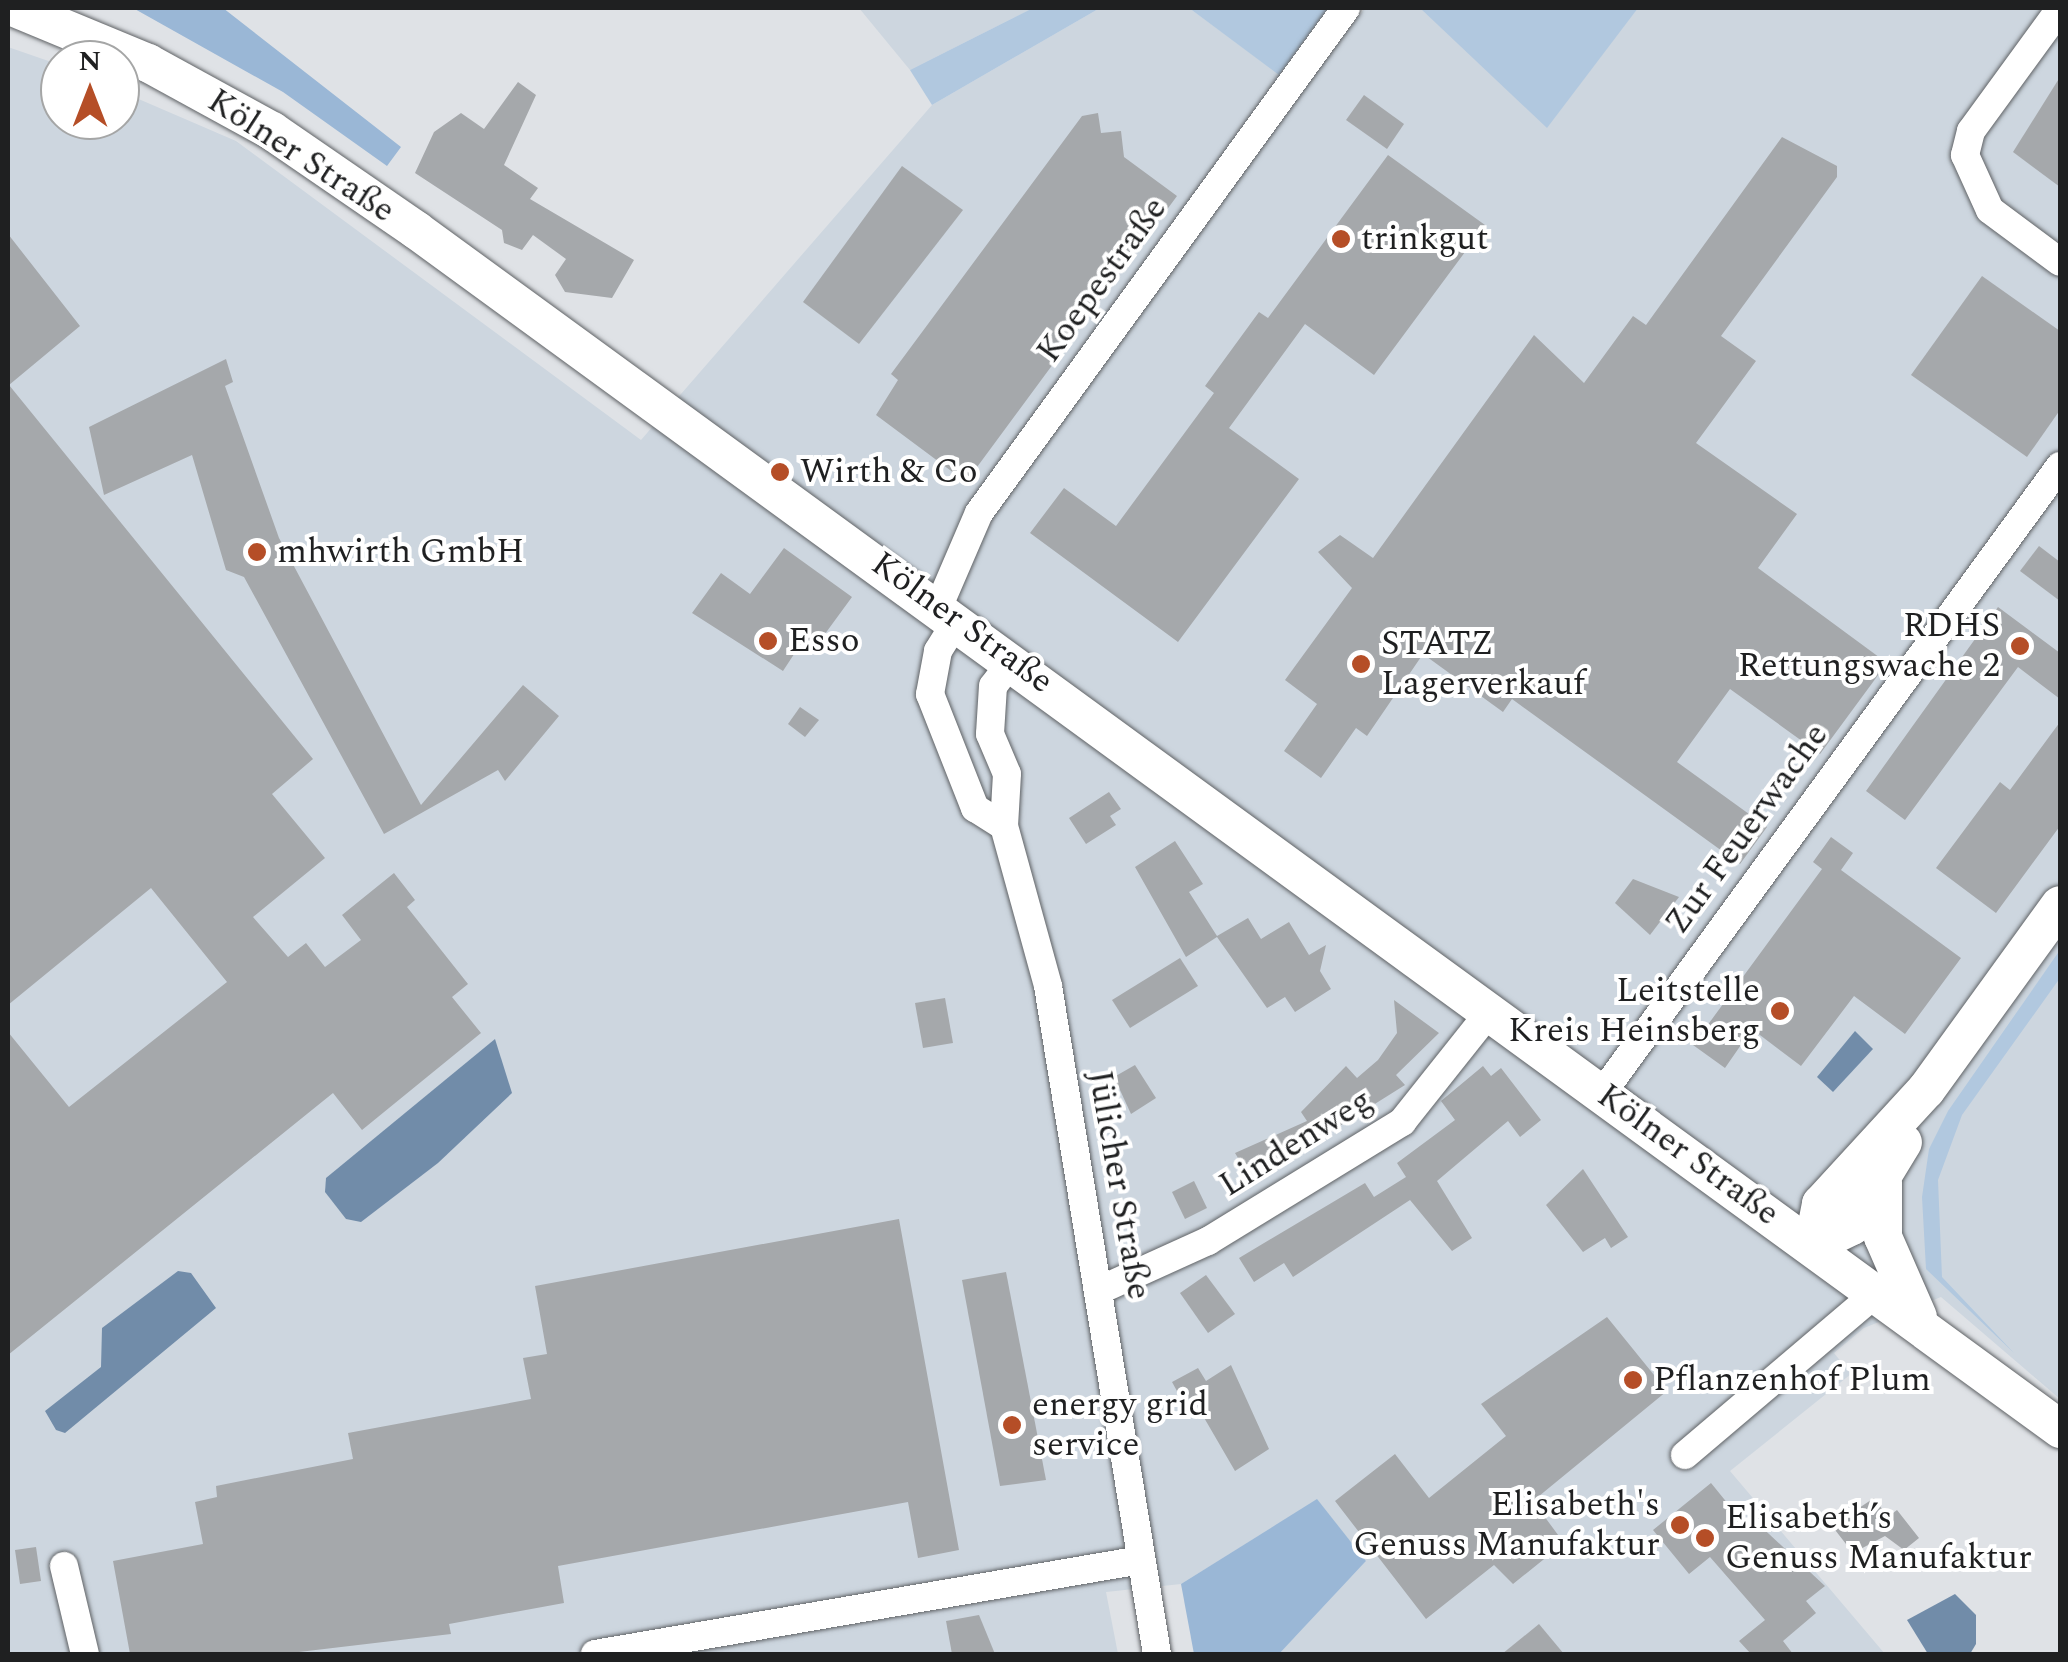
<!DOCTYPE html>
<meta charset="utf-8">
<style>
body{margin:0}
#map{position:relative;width:2068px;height:1662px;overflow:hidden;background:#dfe2e6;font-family:Spectral,serif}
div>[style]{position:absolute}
.built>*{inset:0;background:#cdd6df}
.green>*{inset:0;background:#b1c8df}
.forest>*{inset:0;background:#9ab7d6}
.water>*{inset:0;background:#718ca9}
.building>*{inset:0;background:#a5a8ab}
.roads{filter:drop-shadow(0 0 2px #5f6265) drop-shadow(0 0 2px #5f6265)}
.street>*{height:28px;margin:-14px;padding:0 14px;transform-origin:14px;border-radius:14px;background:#fff}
.secondary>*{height:38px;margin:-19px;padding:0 19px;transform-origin:19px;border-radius:19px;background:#fff}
.dots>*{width:28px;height:28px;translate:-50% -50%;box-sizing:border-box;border:5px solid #fff;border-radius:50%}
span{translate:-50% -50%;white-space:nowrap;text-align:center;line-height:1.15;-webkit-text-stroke:8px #fff;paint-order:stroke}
.street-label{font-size:35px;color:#1f2021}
.poi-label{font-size:35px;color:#1f2021}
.left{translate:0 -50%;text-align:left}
.right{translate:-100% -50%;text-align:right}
.frame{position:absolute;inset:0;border:10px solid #1f2021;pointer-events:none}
.north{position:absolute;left:40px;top:40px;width:100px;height:100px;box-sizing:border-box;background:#fff;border:2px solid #a5a6a6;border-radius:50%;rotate:0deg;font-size:28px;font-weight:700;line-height:40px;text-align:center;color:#1f2021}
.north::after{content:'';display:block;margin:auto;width:35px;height:45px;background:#b54e27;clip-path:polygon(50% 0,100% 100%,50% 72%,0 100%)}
</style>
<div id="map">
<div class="built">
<div style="clip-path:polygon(859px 8px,1033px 8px,910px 70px)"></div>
<div style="clip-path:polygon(1100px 8px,1189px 8px,1302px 91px,1365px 8px,2060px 8px,2060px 1399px,1941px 1297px,1864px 1328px,1834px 1353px,1851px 1374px,1730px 1471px,1885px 1654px,1279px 1654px,1366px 1561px,1317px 1500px,1181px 1584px,1106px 1592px,1118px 1654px,8px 1654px,8px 47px,60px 65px,60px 120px,120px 120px,120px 91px,236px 141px,641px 440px,932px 105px)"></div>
</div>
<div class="green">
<div style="clip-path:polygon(1033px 8px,1100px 8px,932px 105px,910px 70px)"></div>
<div style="clip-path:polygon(1189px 8px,1328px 8px,1279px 75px)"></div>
<div style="clip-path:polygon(1420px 8px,1638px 8px,1547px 128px)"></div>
<div style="clip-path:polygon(2060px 950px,2060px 978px,1962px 1115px,1938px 1180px,1942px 1277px,2014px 1353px,1926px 1269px,1922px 1197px,1929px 1149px,1948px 1111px)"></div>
</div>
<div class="forest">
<div style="clip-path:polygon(133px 8px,223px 8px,401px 147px,387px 166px,283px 92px)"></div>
<div style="clip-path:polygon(1317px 1499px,1366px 1561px,1279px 1654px,1194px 1654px,1181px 1584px)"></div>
</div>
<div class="water">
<div style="clip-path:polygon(1855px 1031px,1873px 1049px,1833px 1092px,1817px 1077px)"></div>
<div style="clip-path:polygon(495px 1039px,512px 1093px,438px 1163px,361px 1222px,346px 1219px,325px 1192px,326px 1178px)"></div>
<div style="clip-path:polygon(178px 1271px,191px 1273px,216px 1308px,65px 1433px,56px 1430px,45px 1411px,101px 1367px,102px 1328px)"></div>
<div style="clip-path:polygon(1955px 1594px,1976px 1615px,1976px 1644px,1970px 1654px,1928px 1654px,1907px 1620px)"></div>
</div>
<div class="building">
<div style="clip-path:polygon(2060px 77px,2060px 187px,2013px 152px)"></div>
<div style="clip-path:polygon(518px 82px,536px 95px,504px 165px,538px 188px,530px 199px,634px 260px,612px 298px,565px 292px,555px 275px,566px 259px,533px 235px,522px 250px,504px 243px,502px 230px,415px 173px,434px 132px,461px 113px,484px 129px)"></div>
<div style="clip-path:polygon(1364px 95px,1404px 124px,1387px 149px,1346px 120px)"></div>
<div style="clip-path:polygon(1098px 113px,1101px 133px,1121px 131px,1124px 157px,1177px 196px,966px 482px,876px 415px,898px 380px,891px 374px,1082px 116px)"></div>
<div style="clip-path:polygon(1782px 137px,1837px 166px,1837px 177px,1721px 336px,1756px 361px,1696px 443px,1797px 514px,1758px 568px,1887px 663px,1820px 754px,1730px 689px,1677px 762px,1767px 827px,1740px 864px,1512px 699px,1503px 712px,1423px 654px,1367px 736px,1356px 728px,1321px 778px,1284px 751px,1317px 704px,1285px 680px,1352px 588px,1318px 552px,1340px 535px,1373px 558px,1534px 335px,1584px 383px,1633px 316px,1646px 325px)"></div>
<div style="clip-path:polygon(1388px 155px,1485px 225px,1374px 375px,1305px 324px,1229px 428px,1299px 479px,1178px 642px,1030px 533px,1064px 488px,1116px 526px,1214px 393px,1205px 386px,1259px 312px,1268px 318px)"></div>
<div style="clip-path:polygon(902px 166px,963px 210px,859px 344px,803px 302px)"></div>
<div style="clip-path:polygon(8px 234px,80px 326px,9px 385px,313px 759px,272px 794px,325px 858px,253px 917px,288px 957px,306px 943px,325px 967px,361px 940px,342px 915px,394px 873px,415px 900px,407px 907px,468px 984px,452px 997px,481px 1033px,362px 1130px,333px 1093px,8px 1355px,8px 1032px,69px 1107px,227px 982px,151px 888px,8px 1005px)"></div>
<div style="clip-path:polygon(1982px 276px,2060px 331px,2060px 410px,2027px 457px,1911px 375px)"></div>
<div style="clip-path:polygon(226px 359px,233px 382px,225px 386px,279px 538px,421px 805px,523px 685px,559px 716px,505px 781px,498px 770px,384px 834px,244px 577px,226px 570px,192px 455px,104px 495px,89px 427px)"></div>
<div style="clip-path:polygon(2039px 546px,2060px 562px,2060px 601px,2020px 571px)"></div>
<div style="clip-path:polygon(784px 548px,852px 597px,811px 653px,800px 645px,783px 671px,692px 613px,721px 573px,750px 594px)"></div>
<div style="clip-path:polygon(1998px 607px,2060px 653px,2060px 699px,2018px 667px,1905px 820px,1866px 791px)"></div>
<div style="clip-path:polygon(800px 707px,819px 720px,805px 737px,788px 724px)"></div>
<div style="clip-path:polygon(2060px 722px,2060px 826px,1996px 913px,1936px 868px,2000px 782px,2010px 790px)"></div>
<div style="clip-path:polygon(1109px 792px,1121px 809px,1110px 816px,1116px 825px,1086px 844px,1069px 818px)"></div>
<div style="clip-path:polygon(1831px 837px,1853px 853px,1841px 870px,1961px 958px,1905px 1034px,1854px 996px,1801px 1066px,1752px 1029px,1725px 1068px,1693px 1045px,1822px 869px,1813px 862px)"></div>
<div style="clip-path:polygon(1175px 841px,1203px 884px,1189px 892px,1217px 936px,1248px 918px,1261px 939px,1289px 922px,1309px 955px,1326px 945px,1320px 971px,1331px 989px,1295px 1012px,1285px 997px,1267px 1008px,1217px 937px,1186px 957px,1135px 867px)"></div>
<div style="clip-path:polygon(1633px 879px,1679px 897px,1650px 935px,1615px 903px)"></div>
<div style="clip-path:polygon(1180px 958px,1198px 986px,1130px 1028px,1112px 1000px)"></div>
<div style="clip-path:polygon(945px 998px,953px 1043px,923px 1048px,915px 1003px)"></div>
<div style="clip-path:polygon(1394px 1000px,1439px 1033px,1396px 1075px,1405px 1085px,1252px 1181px,1235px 1153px,1307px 1121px,1301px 1112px,1346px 1066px,1357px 1078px,1378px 1060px,1397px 1033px)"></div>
<div style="clip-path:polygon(1135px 1065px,1156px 1098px,1131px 1114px,1114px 1077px)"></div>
<div style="clip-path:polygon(1483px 1066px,1491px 1076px,1501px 1068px,1541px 1120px,1520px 1137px,1508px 1121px,1437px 1181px,1472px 1238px,1452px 1251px,1410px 1200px,1293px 1277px,1284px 1263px,1254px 1282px,1239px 1258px,1365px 1183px,1374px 1197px,1406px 1177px,1397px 1163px,1455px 1120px,1441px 1101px)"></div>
<div style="clip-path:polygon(1583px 1169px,1628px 1237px,1611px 1248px,1605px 1238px,1583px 1252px,1546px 1205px)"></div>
<div style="clip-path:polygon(1194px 1181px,1207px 1208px,1185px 1219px,1172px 1192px)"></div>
<div style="clip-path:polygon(899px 1219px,959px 1550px,918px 1558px,908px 1502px,558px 1566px,564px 1603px,449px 1624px,451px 1634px,282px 1654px,130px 1654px,113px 1561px,203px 1544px,195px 1502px,217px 1497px,216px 1486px,353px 1459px,348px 1433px,531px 1399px,523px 1358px,547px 1354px,535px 1286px)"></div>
<div style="clip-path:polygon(1006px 1272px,1046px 1480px,1000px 1486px,962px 1280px)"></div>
<div style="clip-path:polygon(1206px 1275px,1235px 1314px,1208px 1333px,1180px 1293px)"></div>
<div style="clip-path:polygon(1607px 1317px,1667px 1391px,1533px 1501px,1564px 1543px,1513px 1584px,1494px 1565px,1426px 1619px,1335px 1501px,1395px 1454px,1429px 1498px,1506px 1436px,1481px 1404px)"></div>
<div style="clip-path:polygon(1231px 1365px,1269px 1449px,1235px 1471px,1192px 1397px,1183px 1402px,1172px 1382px,1198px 1368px,1206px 1381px)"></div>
<div style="clip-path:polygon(1711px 1483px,1746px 1526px,1754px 1520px,1825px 1586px,1806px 1601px,1816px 1613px,1783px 1641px,1793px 1654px,1751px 1654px,1739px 1641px,1765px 1620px,1710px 1557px,1689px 1574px,1653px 1530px)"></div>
<div style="clip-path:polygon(1874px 1498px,1888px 1517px,1897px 1510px,1919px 1538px,1904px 1550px,1885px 1536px,1853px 1553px,1832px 1526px)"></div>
<div style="clip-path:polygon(36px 1547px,41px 1581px,20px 1584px,15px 1550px)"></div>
<div style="clip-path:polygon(979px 1615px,995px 1654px,952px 1654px,946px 1621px)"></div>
<div style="clip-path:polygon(1539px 1624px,1564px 1654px,1502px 1654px)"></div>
</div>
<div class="roads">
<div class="street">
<div style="left:2060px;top:9px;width:151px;rotate:126.1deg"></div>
<div style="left:1971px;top:131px;width:25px;rotate:104deg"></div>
<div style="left:1965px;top:155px;width:60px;rotate:65.6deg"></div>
<div style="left:1990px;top:210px;width:87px;rotate:36.6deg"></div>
<div style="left:938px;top:608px;width:103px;rotate:-66.7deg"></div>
<div style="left:979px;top:513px;width:624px;rotate:-53.99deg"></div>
<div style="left:956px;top:622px;width:34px;rotate:122deg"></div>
<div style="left:938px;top:651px;width:44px;rotate:100.5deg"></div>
<div style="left:930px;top:694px;width:123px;rotate:68.5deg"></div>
<div style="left:975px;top:808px;width:34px;rotate:32deg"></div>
<div style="left:1012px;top:661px;width:31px;rotate:127deg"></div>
<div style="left:993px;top:686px;width:48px;rotate:93.6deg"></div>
<div style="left:990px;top:734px;width:43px;rotate:67deg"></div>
<div style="left:1007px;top:774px;width:52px;rotate:93.3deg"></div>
<div style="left:1004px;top:826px;width:166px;rotate:74.6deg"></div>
<div style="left:1048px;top:986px;width:677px;rotate:80.73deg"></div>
<div style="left:1603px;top:1092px;width:775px;rotate:-53.87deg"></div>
<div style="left:1100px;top:1290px;width:119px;rotate:-24.4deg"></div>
<div style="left:1208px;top:1241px;width:228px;rotate:-31.5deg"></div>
<div style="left:1402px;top:1122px;width:143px;rotate:-51.5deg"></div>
<div style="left:1685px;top:1455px;width:252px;rotate:-40.3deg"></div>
<div style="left:64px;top:1566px;width:90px;rotate:76.6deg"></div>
<div style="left:595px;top:1654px;width:554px;rotate:-9.77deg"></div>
</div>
<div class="secondary">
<div style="left:15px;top:8px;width:144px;rotate:22.5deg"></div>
<div style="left:148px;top:63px;width:141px;rotate:28.7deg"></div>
<div style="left:272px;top:131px;width:175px;rotate:34.5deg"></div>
<div style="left:416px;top:230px;width:2035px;rotate:36.1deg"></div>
<div style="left:1883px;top:1182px;width:55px;rotate:90deg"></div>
<div style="left:1883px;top:1237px;width:87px;rotate:66.4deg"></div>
<div style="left:1813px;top:1245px;width:42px;rotate:-79deg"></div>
<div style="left:1821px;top:1204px;width:155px;rotate:-47.4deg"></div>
<div style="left:1926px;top:1090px;width:228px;rotate:-54.1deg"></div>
<div style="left:1813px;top:1245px;width:43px;rotate:-26deg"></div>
<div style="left:1852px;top:1226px;width:98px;rotate:-58.7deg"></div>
</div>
</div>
<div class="dots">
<div style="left:1341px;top:239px;background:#b54e27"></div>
<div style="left:780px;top:472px;background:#b54e27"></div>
<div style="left:257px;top:552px;background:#b54e27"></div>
<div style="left:768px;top:641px;background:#b54e27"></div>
<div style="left:2020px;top:646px;background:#b54e27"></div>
<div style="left:1361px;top:664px;background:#b54e27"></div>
<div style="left:1780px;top:1011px;background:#b54e27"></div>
<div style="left:1633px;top:1380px;background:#b54e27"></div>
<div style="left:1012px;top:1425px;background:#b54e27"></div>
<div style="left:1680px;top:1525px;background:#b54e27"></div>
<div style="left:1705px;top:1538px;background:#b54e27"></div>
</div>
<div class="street-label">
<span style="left:301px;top:156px;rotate:33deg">Kölner Straße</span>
<span style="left:1102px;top:280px;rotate:-54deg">Koepestraße</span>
<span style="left:962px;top:623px;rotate:36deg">Kölner Straße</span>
<span style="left:1747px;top:829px;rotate:-54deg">Zur Feuerwache</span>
<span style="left:1296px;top:1143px;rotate:-32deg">Lindenweg</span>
<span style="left:1688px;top:1155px;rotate:36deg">Kölner Straße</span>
<span style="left:1119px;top:1185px;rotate:80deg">Jülicher Straße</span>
</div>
<div class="poi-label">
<span class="left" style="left:1361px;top:239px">trinkgut</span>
<span class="left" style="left:800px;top:472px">Wirth &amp; Co</span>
<span class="left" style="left:277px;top:552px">mhwirth GmbH</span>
<span class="right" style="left:2000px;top:646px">RDHS<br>Rettungswache 2</span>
<span class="left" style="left:788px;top:641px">Esso</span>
<span class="left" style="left:1381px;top:664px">STATZ<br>Lagerverkauf</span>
<span class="right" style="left:1760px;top:1011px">Leitstelle<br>Kreis Heinsberg</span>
<span class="left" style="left:1653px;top:1380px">Pflanzenhof Plum</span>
<span class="left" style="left:1032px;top:1425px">energy grid<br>service</span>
<span class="right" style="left:1660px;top:1525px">Elisabeth's<br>Genuss Manufaktur</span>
<span class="left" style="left:1725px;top:1538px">Elisabeth’s<br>Genuss Manufaktur</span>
</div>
<div class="frame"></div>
<div class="north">N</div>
</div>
